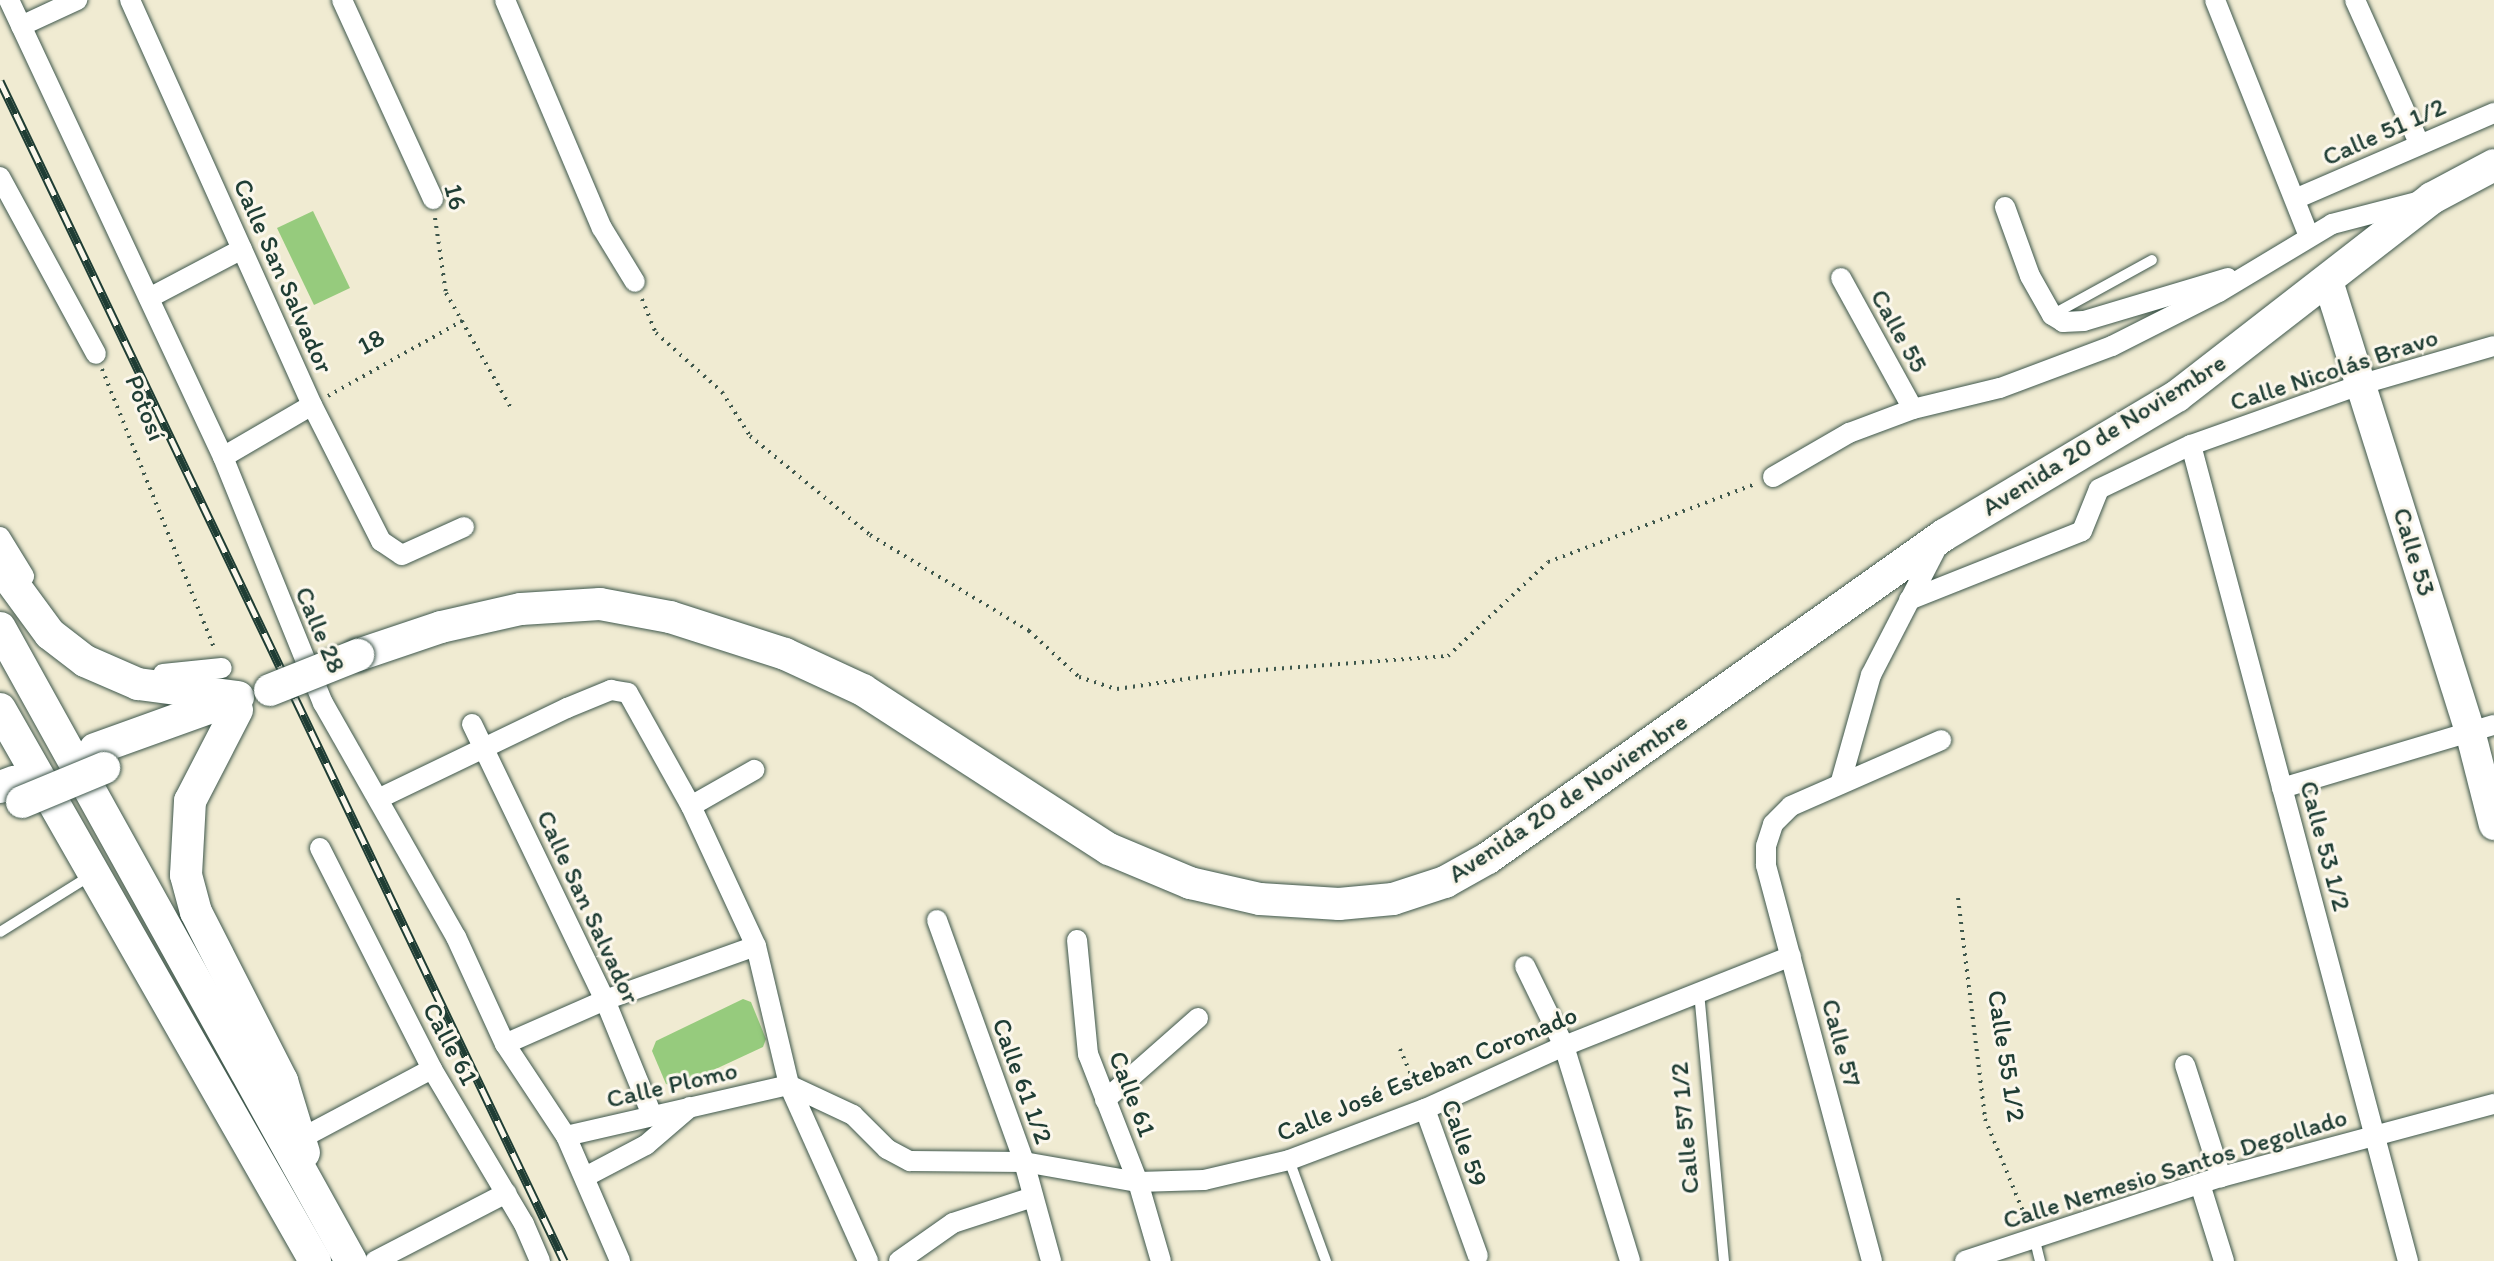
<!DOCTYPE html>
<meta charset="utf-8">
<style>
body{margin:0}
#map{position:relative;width:2494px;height:1261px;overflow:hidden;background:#f0ebd2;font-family:Itim,sans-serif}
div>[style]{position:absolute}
.green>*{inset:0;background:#96cb7d}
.path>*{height:4px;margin-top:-2px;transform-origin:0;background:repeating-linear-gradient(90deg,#3e574c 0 2px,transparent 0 8px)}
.roads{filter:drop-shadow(0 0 2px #3e574c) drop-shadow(0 0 2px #3e574c)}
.lane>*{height:10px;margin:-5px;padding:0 5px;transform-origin:5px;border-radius:5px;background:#fff}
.street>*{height:20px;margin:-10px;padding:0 10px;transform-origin:10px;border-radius:10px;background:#fff}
.secondary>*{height:30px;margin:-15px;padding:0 15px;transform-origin:15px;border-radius:15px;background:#fff}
.primary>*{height:32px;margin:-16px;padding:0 16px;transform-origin:16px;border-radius:16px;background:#fff}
.rail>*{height:9px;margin-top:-4.5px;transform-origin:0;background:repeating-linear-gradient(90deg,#fbf7ec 0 18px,#1f3d34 0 36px);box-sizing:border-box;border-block:2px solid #1f3d34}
.bridges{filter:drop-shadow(0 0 2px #3e574c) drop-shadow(0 0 2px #3e574c)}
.primary-bridge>*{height:32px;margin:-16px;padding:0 16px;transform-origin:16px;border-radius:16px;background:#fff}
span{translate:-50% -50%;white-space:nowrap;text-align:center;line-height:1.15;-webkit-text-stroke:6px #fbf7ec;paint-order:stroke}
.street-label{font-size:26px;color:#1f3d34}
</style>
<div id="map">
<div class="green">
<div style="clip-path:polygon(313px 211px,350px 288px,314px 305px,277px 228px)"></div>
<div style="clip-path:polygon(743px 999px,751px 1002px,766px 1039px,763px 1047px,677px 1087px,666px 1084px,652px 1051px,656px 1041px)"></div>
</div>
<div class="path">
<div style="left:435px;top:218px;width:76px;rotate:81.7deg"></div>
<div style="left:446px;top:293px;width:132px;rotate:60.5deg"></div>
<div style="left:642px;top:299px;width:37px;rotate:68deg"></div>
<div style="left:656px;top:333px;width:89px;rotate:41.8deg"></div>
<div style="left:722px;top:392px;width:52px;rotate:57.5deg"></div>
<div style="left:750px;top:436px;width:156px;rotate:39.5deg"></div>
<div style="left:870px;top:535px;width:186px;rotate:31.1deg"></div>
<div style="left:1029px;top:631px;width:68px;rotate:42.6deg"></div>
<div style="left:1079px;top:677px;width:40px;rotate:18deg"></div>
<div style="left:1117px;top:689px;width:118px;rotate:-8.3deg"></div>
<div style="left:1234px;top:672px;width:215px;rotate:-4.3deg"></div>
<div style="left:1448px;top:656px;width:137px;rotate:-43.2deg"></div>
<div style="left:1548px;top:562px;width:221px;rotate:-20.6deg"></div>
<div style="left:102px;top:369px;width:303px;rotate:68.1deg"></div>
<div style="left:328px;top:396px;width:154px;rotate:-29.2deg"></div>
<div style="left:1958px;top:898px;width:223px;rotate:83deg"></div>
<div style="left:1985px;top:1119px;width:110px;rotate:67.6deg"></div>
<div style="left:1400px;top:1049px;width:46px;rotate:66.8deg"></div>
</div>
<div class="roads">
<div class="lane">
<div style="left:2052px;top:315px;width:114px;rotate:-28.8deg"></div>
<div style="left:0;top:932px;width:106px;rotate:-31.9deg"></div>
<div style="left:1699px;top:992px;width:270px;rotate:84.7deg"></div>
<div style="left:1289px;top:1160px;width:108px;rotate:69.9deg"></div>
<div style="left:2035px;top:1241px;width:21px;rotate:76deg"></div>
</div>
<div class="street">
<div style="left:9px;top:0;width:505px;rotate:64.91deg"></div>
<div style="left:223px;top:457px;width:266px;rotate:67.9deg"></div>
<div style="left:323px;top:703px;width:269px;rotate:60.4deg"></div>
<div style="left:456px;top:937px;width:118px;rotate:65.4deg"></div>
<div style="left:505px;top:1044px;width:110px;rotate:56.5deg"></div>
<div style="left:566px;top:1136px;width:136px;rotate:66.6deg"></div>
<div style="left:130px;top:0;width:444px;rotate:65.8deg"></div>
<div style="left:312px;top:405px;width:153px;rotate:63.1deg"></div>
<div style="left:381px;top:541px;width:25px;rotate:34deg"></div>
<div style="left:402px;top:555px;width:68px;rotate:-24.3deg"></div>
<div style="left:342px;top:0;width:219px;rotate:65.4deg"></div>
<div style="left:505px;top:0;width:248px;rotate:67deg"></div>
<div style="left:602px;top:228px;width:63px;rotate:58.6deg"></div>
<div style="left:2215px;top:0;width:252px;rotate:68.3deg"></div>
<div style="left:2355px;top:0;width:157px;rotate:65.9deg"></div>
<div style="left:21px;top:26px;width:62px;rotate:-24.9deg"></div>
<div style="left:0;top:177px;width:201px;rotate:61.5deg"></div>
<div style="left:2295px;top:199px;width:217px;rotate:-23.4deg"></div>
<div style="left:2005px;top:207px;width:73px;rotate:70.1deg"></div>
<div style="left:2030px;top:276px;width:45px;rotate:60.6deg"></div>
<div style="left:2052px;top:315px;width:13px;rotate:32deg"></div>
<div style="left:2063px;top:322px;width:21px;rotate:-3deg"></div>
<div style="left:2084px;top:321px;width:150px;rotate:-16.6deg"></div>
<div style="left:1841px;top:278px;width:149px;rotate:61.2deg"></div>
<div style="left:149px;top:298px;width:105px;rotate:-27.8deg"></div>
<div style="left:2191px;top:445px;width:844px;rotate:75.11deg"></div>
<div style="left:223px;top:457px;width:103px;rotate:-30.3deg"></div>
<div style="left:1773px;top:477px;width:88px;rotate:-30.1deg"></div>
<div style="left:1849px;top:433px;width:68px;rotate:-20.6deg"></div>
<div style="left:1913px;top:409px;width:89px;rotate:-13.6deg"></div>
<div style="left:2000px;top:388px;width:120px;rotate:-20.6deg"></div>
<div style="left:2112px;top:346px;width:120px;rotate:-26.8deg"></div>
<div style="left:2219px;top:292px;width:132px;rotate:-31deg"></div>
<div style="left:2332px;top:224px;width:91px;rotate:-14.6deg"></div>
<div style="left:0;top:537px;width:46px;rotate:58.4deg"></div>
<div style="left:1909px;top:600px;width:186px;rotate:-21.7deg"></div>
<div style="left:2082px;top:531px;width:45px;rotate:-68deg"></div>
<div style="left:2099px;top:489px;width:102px;rotate:-25.6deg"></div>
<div style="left:2191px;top:445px;width:182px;rotate:-19.6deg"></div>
<div style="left:2362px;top:384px;width:137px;rotate:-16.1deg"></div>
<div style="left:163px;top:674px;width:59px;rotate:-5.8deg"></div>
<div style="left:472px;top:724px;width:306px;rotate:64.3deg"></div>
<div style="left:605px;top:1000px;width:124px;rotate:67.8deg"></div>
<div style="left:1841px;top:781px;width:110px;rotate:-74.2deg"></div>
<div style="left:1871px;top:675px;width:146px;rotate:-62.7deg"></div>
<div style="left:2282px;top:788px;width:221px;rotate:-16.6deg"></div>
<div style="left:380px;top:798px;width:208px;rotate:-25.7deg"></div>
<div style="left:567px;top:708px;width:48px;rotate:-22.2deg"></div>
<div style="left:611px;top:690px;width:17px;rotate:10deg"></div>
<div style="left:628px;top:693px;width:129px;rotate:60.9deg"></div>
<div style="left:691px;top:806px;width:154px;rotate:65.1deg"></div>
<div style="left:756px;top:946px;width:143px;rotate:76.6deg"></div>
<div style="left:789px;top:1085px;width:193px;rotate:65.8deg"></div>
<div style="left:691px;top:806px;width:73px;rotate:-29.7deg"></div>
<div style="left:320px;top:848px;width:248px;rotate:63.1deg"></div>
<div style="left:432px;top:1069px;width:180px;rotate:59.3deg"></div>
<div style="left:524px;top:1224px;width:40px;rotate:66.6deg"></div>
<div style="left:937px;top:920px;width:257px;rotate:70.2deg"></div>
<div style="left:1024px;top:1162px;width:103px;rotate:74.7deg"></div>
<div style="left:1077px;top:940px;width:115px;rotate:84.5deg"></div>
<div style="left:1088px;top:1054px;width:137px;rotate:68.7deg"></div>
<div style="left:1138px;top:1182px;width:82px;rotate:73.8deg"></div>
<div style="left:1525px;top:966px;width:89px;rotate:64deg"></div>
<div style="left:1564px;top:1046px;width:225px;rotate:72.9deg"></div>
<div style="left:505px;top:1044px;width:109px;rotate:-23.7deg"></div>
<div style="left:605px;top:1000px;width:160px;rotate:-19.7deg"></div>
<div style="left:2185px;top:1065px;width:118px;rotate:72.2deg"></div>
<div style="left:1105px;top:1100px;width:124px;rotate:-41.4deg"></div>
<div style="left:1425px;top:1109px;width:156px;rotate:70.2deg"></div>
<div style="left:566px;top:1136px;width:229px;rotate:-12.9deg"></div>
<div style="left:789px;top:1085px;width:71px;rotate:25.1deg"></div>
<div style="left:853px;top:1115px;width:48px;rotate:45deg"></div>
<div style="left:887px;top:1149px;width:26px;rotate:28deg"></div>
<div style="left:910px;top:1161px;width:114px;rotate:0.5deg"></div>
<div style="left:1024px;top:1162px;width:116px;rotate:10deg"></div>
<div style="left:1138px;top:1182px;width:66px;rotate:-1.7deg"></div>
<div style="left:1204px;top:1180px;width:87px;rotate:-13.2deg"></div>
<div style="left:1289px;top:1160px;width:145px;rotate:-20.6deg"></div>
<div style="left:1425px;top:1109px;width:153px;rotate:-24.4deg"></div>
<div style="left:1564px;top:1046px;width:244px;rotate:-21.6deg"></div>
<div style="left:302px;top:1138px;width:147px;rotate:-28deg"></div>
<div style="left:585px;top:1177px;width:69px;rotate:-27.7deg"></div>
<div style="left:646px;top:1145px;width:58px;rotate:-40.8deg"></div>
<div style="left:2200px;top:1184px;width:81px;rotate:72.7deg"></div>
<div style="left:375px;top:1261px;width:148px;rotate:-27.4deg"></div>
<div style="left:899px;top:1261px;width:66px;rotate:-35.1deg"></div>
<div style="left:953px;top:1223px;width:84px;rotate:-18deg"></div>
<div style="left:1872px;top:1261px;width:410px;rotate:-105deg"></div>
<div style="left:1766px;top:865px;width:19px;rotate:-90deg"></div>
<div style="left:1766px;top:846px;width:23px;rotate:-72deg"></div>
<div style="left:1773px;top:824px;width:25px;rotate:-45deg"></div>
<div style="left:1791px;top:806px;width:164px;rotate:-23.7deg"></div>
<div style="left:1965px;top:1261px;width:269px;rotate:-18.2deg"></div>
<div style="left:2221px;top:1177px;width:283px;rotate:-15deg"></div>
</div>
<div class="secondary">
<div style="left:2328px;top:281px;width:472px;rotate:72.5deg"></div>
<div style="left:2470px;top:731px;width:97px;rotate:75.7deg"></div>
</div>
<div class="primary">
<div style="left:0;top:566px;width:84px;rotate:53.7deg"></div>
<div style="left:50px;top:634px;width:44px;rotate:37.6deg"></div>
<div style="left:85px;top:661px;width:58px;rotate:23.5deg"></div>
<div style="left:138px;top:684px;width:101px;rotate:7.4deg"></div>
<div style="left:0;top:628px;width:724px;rotate:60.99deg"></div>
<div style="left:358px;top:655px;width:88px;rotate:-18.6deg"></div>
<div style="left:441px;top:627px;width:82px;rotate:-12.7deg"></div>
<div style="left:521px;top:609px;width:79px;rotate:-3.6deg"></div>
<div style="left:600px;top:604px;width:71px;rotate:10.5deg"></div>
<div style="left:670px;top:617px;width:121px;rotate:17.8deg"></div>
<div style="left:785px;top:654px;width:86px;rotate:24.8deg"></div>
<div style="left:863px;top:690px;width:293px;rotate:32.9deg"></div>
<div style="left:1109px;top:849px;width:88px;rotate:22.8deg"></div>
<div style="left:1190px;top:883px;width:72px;rotate:12.9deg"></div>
<div style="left:1260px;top:899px;width:79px;rotate:3.6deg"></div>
<div style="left:1339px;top:904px;width:54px;rotate:-5.3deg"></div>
<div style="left:1393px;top:899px;width:55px;rotate:-18.1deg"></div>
<div style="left:1445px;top:882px;width:49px;rotate:-29.2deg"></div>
<div style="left:1488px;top:858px;width:559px;rotate:-35.31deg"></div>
<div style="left:1944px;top:535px;width:271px;rotate:-30.8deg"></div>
<div style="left:2177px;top:396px;width:323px;rotate:-37.8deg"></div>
<div style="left:2432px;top:198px;width:70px;rotate:-28deg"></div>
<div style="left:0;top:709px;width:636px;rotate:60.29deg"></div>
<div style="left:237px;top:710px;width:102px;rotate:117.3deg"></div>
<div style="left:190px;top:801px;width:74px;rotate:93.1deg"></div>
<div style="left:186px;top:875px;width:38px;rotate:75deg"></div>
<div style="left:196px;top:912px;width:190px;rotate:63deg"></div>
<div style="left:282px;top:1081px;width:75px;rotate:73deg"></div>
<div style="left:95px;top:749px;width:141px;rotate:-19.8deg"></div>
<div style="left:0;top:787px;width:15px;rotate:-20deg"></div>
</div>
</div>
<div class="rail">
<div style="left:0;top:81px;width:1308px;rotate:64.45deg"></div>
</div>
<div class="bridges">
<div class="primary-bridge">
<div style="left:270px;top:690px;width:95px;rotate:-21.7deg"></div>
<div style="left:22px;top:802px;width:89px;rotate:-22.5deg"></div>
</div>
</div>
<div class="street-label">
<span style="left:2384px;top:132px;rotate:-24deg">Calle 51 1/2</span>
<span style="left:455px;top:197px;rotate:75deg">16</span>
<span style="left:283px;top:276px;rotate:66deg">Calle San Salvador</span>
<span style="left:1899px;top:331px;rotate:61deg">Calle 55</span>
<span style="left:371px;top:342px;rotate:-29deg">18</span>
<span style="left:2334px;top:370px;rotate:-18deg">Calle Nicolás Bravo</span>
<span style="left:145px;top:408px;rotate:68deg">Potosí</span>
<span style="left:2104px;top:435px;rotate:-32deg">Avenida 20 de Noviembre</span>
<span style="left:2414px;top:552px;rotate:73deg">Calle 53</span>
<span style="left:320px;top:630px;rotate:67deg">Calle 28</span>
<span style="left:1568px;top:798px;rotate:-34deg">Avenida 20 de Noviembre</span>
<span style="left:2325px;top:846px;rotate:75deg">Calle 53 1/2</span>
<span style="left:588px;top:907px;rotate:65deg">Calle San Salvador</span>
<span style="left:1841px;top:1043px;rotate:75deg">Calle 57</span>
<span style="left:450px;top:1044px;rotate:62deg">Calle 61</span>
<span style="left:2006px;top:1056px;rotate:81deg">Calle 55 1/2</span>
<span style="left:1427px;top:1074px;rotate:-22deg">Calle José Esteban Coronado</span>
<span style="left:1022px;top:1081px;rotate:70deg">Calle 61 1/2</span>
<span style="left:672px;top:1085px;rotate:-13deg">Calle Plomo</span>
<span style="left:1132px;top:1094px;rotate:69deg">Calle 61</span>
<span style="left:1685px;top:1128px;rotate:-95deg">Calle 57 1/2</span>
<span style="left:1464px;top:1143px;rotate:70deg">Calle 59</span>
<span style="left:2175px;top:1169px;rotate:-17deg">Calle Nemesio Santos Degollado</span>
</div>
</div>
